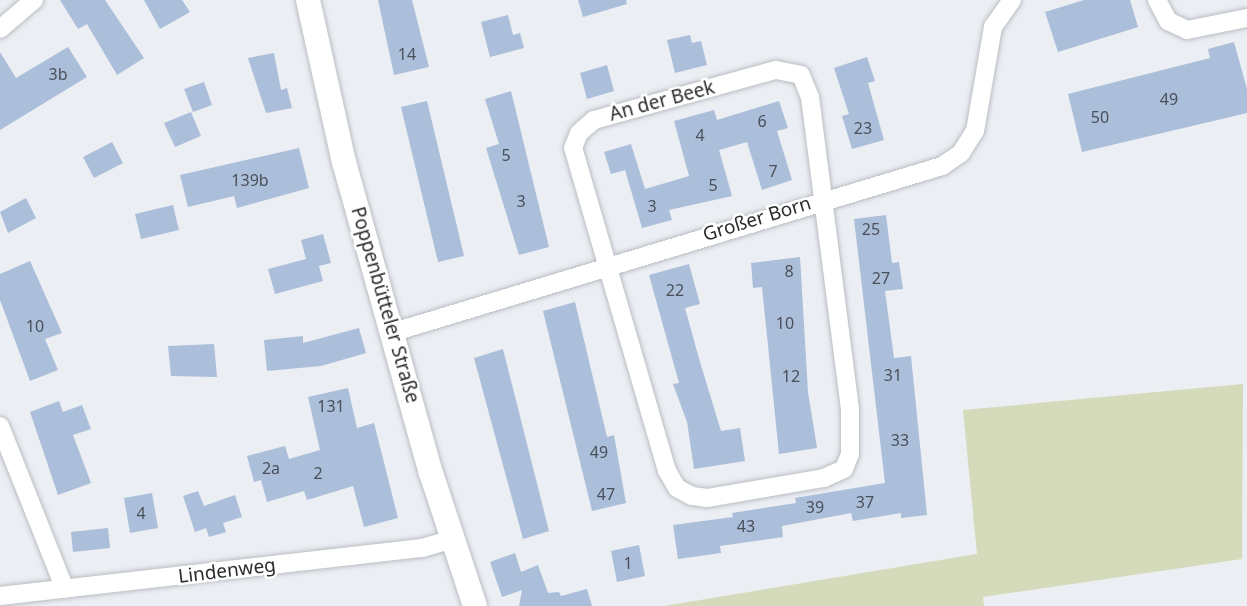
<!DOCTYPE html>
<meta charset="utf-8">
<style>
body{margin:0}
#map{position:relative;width:1247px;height:606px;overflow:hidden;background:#ebeef3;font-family:"Noto Sans",sans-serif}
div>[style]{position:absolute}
.green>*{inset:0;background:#d5dbba}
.building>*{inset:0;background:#abbeda}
.roads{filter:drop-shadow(0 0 2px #babec2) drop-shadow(0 0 2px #babec2)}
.street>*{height:18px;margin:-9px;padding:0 9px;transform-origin:9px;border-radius:9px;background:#fff}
.secondary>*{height:24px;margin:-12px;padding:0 12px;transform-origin:12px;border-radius:12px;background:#fff}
span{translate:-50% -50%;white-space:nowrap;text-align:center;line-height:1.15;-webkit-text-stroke:5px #fff;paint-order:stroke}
.number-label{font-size:16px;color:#4a5059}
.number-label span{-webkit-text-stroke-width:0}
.street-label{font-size:19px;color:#2a2c2e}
</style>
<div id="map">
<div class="green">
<div style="clip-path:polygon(1243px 384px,1242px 559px,983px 597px,984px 606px,664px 606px,977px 554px,963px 410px)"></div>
</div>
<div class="building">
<div style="clip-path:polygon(60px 0,105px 0,144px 58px,117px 75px,87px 24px,78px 29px)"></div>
<div style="clip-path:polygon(144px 0,182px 0,190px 12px,160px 29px)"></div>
<div style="clip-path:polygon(378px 0,412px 0,429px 67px,394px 75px)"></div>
<div style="clip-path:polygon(578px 0,626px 0,627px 4px,583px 17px)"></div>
<div style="clip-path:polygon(1084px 0,1130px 0,1138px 27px,1058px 52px,1045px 12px)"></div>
<div style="clip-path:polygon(508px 15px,513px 35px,520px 33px,524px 48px,490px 57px,481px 22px)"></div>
<div style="clip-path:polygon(690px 35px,692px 43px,701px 41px,707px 65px,675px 73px,667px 40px)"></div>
<div style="clip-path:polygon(1234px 42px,1247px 89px,1247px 113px,1082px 152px,1068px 94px,1210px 58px,1208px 49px)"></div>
<div style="clip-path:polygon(68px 47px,87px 77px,0 130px,0 52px,16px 78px)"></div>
<div style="clip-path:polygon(274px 53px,281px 90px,287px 88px,292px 108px,266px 113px,248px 58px)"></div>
<div style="clip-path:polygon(867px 57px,875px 81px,868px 83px,884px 140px,852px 149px,842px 116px,849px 114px,834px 68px)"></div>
<div style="clip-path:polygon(607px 65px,614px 91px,587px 99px,580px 73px)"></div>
<div style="clip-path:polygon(204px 82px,212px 105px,193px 112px,184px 89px)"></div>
<div style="clip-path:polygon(511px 91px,549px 247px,519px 255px,486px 148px,499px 144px,485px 99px)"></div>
<div style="clip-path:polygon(427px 101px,464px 256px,438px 262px,401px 107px)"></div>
<div style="clip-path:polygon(779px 101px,788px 128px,777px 131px,792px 180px,762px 190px,747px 142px,719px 150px,732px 196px,669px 210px,672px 220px,642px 228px,625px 170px,611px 174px,604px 152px,631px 144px,645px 189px,689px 176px,674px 121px,714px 110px,717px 120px)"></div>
<div style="clip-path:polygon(191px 112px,201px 136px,175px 147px,164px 123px)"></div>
<div style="clip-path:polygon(112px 142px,123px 163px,94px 178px,83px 157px)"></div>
<div style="clip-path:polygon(299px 148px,309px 188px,237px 208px,234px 196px,188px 207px,180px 175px)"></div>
<div style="clip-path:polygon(26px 198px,36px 218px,8px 233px,0 212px)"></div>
<div style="clip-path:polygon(173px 205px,179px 230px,141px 239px,135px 214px)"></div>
<div style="clip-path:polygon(886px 215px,892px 263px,899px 262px,903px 289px,885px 291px,894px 358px,911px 356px,927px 515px,901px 518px,901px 513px,853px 521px,851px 513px,782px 526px,783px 537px,720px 546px,721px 553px,678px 559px,673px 525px,733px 517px,732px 513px,796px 503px,795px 498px,885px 483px,854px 219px)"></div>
<div style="clip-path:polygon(323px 234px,331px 263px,319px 266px,323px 281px,275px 294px,268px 269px,306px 259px,301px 240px)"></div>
<div style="clip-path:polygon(800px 257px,808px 392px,817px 448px,779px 454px,762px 287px,753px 288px,751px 263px)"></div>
<div style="clip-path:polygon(30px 261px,62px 333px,45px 339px,58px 370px,30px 381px,0 300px,0 274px)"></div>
<div style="clip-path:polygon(689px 264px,700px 304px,685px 308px,700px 362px,721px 431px,740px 428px,745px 461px,694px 469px,687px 422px,673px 384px,679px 383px,649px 275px)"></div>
<div style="clip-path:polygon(575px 302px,607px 437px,614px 435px,626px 503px,592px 511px,543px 311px)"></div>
<div style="clip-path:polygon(359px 328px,366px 353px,321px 366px,267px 371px,264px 340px,303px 336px,303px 343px)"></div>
<div style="clip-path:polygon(214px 344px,217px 377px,171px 376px,168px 346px)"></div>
<div style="clip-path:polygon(503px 349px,549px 531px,523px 539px,474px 358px)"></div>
<div style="clip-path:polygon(348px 388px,357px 428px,374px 423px,398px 518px,364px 527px,353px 486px,307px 500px,304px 491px,267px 502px,261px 480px,254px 482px,247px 456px,285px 446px,289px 459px,320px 450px,308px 397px)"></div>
<div style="clip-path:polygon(59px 401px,63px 412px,82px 405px,91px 429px,73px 435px,91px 483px,58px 495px,30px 412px)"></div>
<div style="clip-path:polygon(198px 491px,204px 506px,235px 495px,242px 517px,223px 523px,226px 532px,209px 537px,206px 528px,195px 532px,183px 496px)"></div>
<div style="clip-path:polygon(152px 493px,158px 528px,130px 533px,124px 498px)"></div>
<div style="clip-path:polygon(108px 528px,110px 548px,73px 552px,71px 532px)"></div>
<div style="clip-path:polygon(639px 545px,645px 576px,617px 582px,611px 551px)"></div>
<div style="clip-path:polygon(515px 553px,521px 572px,538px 565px,548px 593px,559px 592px,561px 596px,587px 589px,592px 606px,519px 606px,522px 590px,502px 597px,490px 562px)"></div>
</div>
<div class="roads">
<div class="street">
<div style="left:1157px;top:0;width:24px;rotate:62deg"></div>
<div style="left:1168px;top:21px;width:21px;rotate:25deg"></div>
<div style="left:1187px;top:30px;width:61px;rotate:-11.3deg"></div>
<div style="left:0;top:29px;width:45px;rotate:-40.5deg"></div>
<div style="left:776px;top:70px;width:25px;rotate:11deg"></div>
<div style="left:801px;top:75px;width:24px;rotate:68deg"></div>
<div style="left:810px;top:97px;width:315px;rotate:82.7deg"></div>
<div style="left:850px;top:409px;width:45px;rotate:90deg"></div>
<div style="left:850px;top:454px;width:16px;rotate:112deg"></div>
<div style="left:844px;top:469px;width:22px;rotate:156deg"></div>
<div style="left:824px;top:478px;width:119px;rotate:170.3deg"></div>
<div style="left:707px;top:498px;width:15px;rotate:-172deg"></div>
<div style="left:692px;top:496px;width:17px;rotate:-152deg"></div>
<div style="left:677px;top:488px;width:20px;rotate:-120deg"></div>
<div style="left:667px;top:471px;width:336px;rotate:-106.2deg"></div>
<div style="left:573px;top:148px;width:16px;rotate:-68deg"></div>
<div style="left:579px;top:133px;width:20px;rotate:-41deg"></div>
<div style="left:594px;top:120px;width:189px;rotate:-15.4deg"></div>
<div style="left:394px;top:332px;width:573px;rotate:-16.85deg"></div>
<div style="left:942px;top:166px;width:23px;rotate:-34deg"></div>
<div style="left:961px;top:153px;width:26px;rotate:-58deg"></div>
<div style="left:975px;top:131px;width:106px;rotate:-80.2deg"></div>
<div style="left:993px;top:27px;width:33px;rotate:-55deg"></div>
<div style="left:0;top:426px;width:175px;rotate:68.3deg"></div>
<div style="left:0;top:596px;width:425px;rotate:-6.5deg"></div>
<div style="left:422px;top:548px;width:32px;rotate:-16deg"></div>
</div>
<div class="secondary">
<div style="left:308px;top:0;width:166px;rotate:77.5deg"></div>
<div style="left:344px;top:162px;width:323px;rotate:74.4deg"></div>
<div style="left:431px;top:473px;width:140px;rotate:71.7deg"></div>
</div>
</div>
<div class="number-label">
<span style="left:407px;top:54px">14</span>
<span style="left:58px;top:74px">3b</span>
<span style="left:1169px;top:99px">49</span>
<span style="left:1100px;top:117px">50</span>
<span style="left:762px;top:121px">6</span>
<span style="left:863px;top:128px">23</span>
<span style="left:700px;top:135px">4</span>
<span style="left:506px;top:155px">5</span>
<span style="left:773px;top:171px">7</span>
<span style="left:250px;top:180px">139b</span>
<span style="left:713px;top:185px">5</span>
<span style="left:521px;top:201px">3</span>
<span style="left:652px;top:206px">3</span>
<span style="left:871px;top:229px">25</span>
<span style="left:789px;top:271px">8</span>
<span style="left:881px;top:278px">27</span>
<span style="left:675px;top:290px">22</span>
<span style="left:785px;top:323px">10</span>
<span style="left:35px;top:326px">10</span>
<span style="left:893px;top:375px">31</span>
<span style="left:791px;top:376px">12</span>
<span style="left:331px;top:406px">131</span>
<span style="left:900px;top:440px">33</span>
<span style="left:599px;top:452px">49</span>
<span style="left:271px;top:468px">2a</span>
<span style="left:318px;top:473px">2</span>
<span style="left:606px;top:494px">47</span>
<span style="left:865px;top:502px">37</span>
<span style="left:815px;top:507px">39</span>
<span style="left:141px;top:513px">4</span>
<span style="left:746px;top:526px">43</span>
<span style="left:628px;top:563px">1</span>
</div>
<div class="street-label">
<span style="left:662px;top:101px;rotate:-15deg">An der Beek</span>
<span style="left:757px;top:219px;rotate:-17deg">Großer Born</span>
<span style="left:385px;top:305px;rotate:74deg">Poppenbütteler Straße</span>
<span style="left:227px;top:571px;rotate:-7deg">Lindenweg</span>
</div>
</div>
